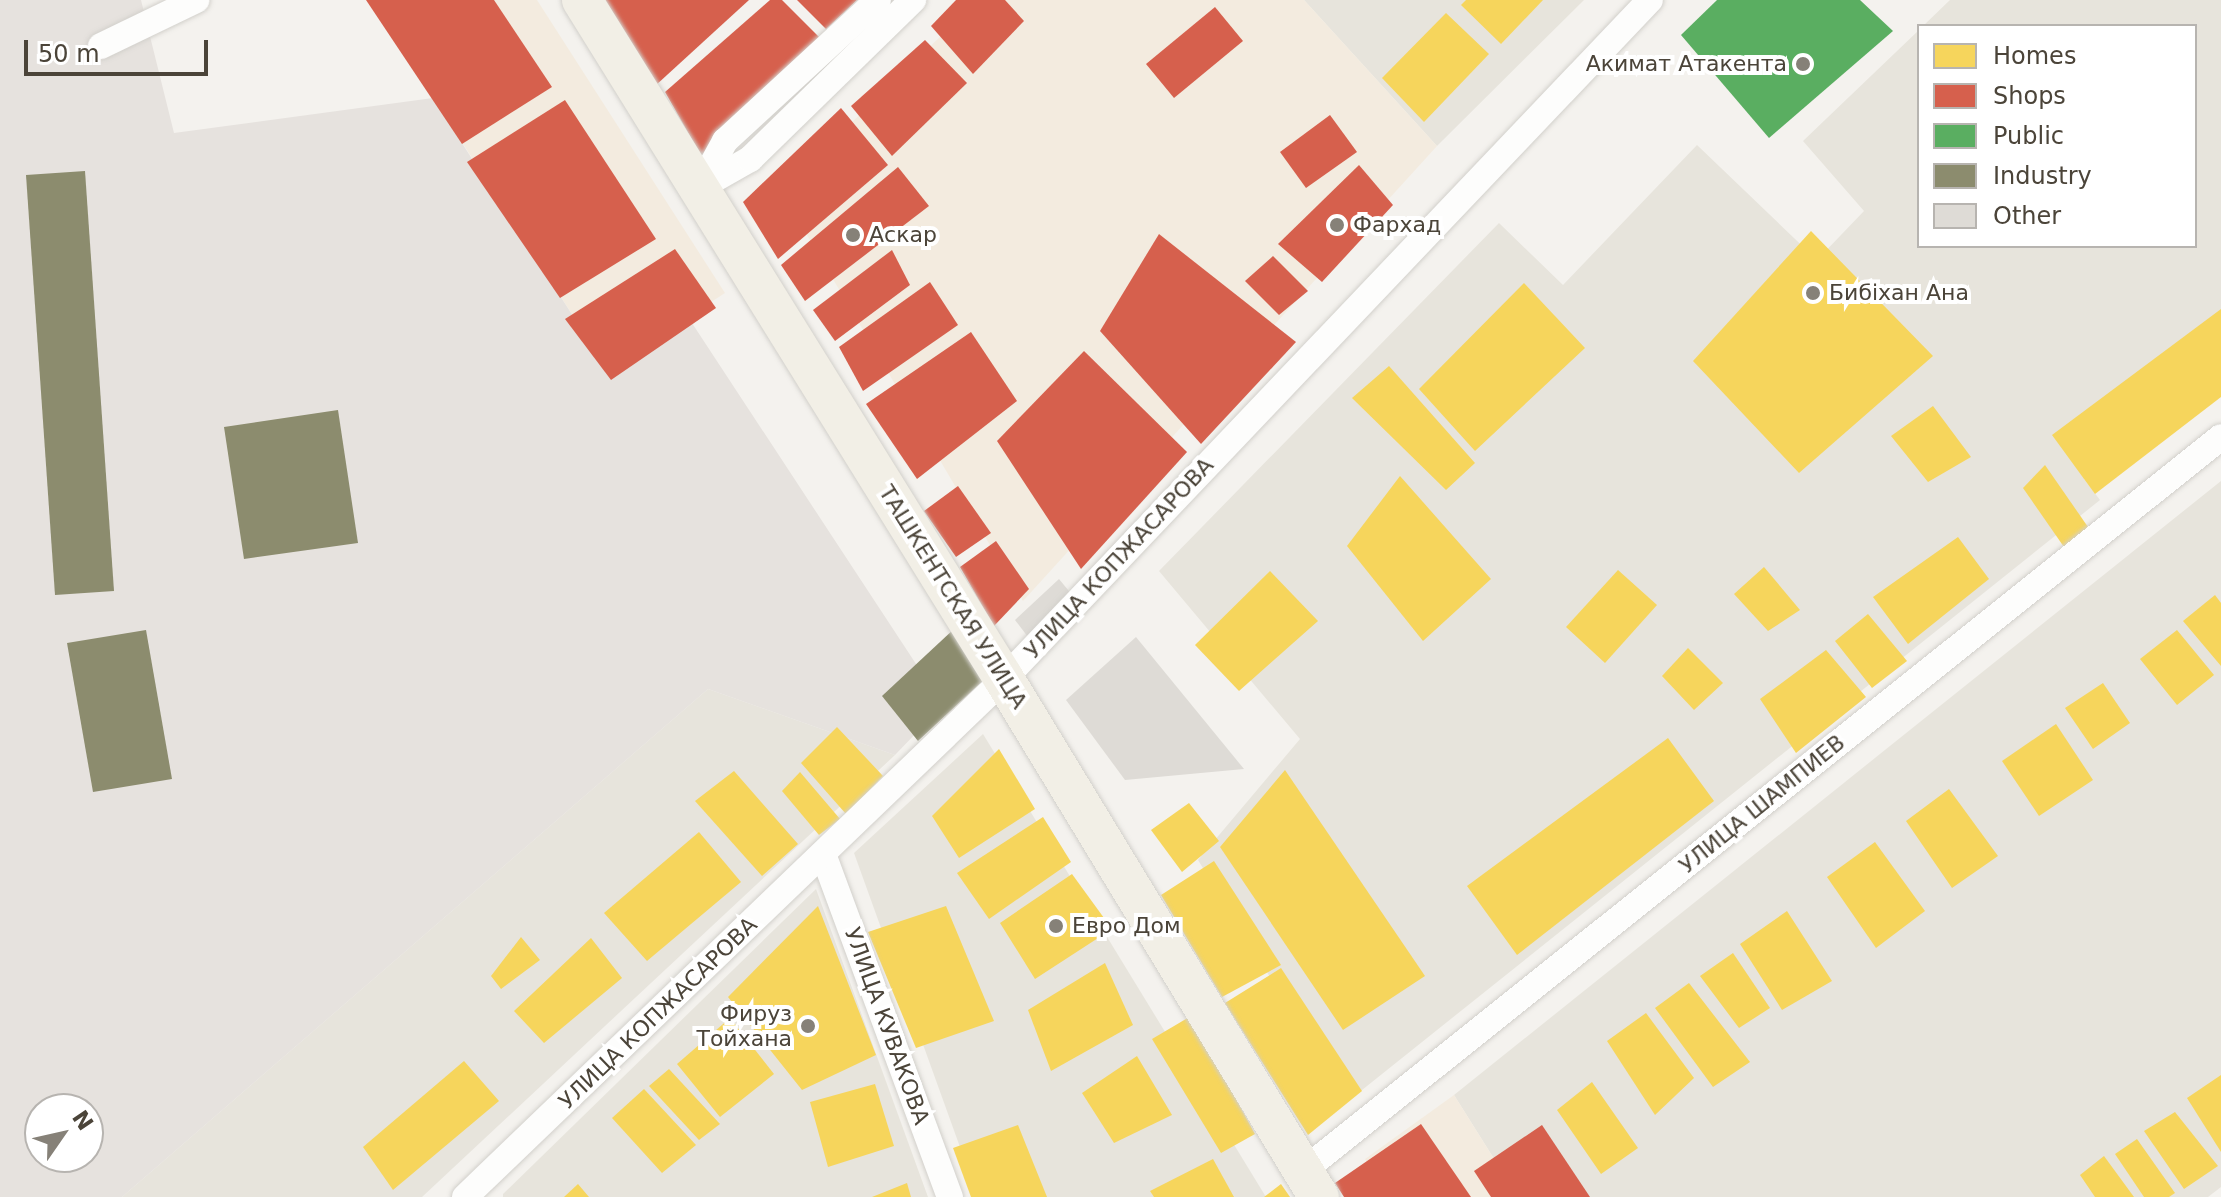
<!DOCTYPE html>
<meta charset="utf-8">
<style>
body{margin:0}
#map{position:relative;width:2221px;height:1197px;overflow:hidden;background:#f4f2ee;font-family:"DejaVu Sans",sans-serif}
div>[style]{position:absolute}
.residential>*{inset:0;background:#e7e4dc}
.commercial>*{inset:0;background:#f3ebdf}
.industrial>*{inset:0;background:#e6e2de}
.homes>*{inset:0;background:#f6d55c}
.shops>*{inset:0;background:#d6604d}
.public>*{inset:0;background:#5aae61}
.industry>*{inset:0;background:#8c8c6e}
.building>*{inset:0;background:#dedbd6}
.roads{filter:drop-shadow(0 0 2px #d2d0cb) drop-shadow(0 0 2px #d2d0cb)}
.street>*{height:26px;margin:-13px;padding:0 13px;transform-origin:13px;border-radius:13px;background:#fdfdfc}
.primary>*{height:40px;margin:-20px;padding:0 20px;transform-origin:20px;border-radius:20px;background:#f2efe6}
.dots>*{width:22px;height:22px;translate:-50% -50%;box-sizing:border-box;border:4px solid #fff;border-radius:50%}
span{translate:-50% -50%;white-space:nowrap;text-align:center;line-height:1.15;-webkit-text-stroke:8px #fff;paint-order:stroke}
.poi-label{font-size:22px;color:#4b4439}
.right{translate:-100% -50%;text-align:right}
.left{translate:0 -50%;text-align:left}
.street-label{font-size:22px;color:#4b4439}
.legend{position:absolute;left:1917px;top:24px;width:280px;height:224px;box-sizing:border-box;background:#fff;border:2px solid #b7b4b0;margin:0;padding:10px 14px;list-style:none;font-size:24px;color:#4b4439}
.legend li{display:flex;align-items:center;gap:16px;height:40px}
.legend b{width:40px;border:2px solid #b7b4b0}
.north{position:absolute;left:24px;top:1093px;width:80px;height:80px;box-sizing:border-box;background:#fff;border:2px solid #b7b4b0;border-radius:50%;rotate:56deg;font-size:22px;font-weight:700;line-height:32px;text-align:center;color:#4b4439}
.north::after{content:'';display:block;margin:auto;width:28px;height:36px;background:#868178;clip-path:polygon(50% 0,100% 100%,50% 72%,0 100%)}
.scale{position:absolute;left:24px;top:40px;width:184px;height:36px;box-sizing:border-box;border:4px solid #4b4439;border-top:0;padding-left:10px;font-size:24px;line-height:28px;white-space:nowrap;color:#4b4439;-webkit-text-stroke:6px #fff;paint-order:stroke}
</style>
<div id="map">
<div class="residential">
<div style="clip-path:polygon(1304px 0,1584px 0,1437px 146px)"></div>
<div style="clip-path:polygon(1950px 0,2221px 0,2221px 372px,2084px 479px,2100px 500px,1347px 1102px,1198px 860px,1300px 739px,1159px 571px,1499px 223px,1563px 285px,1697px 145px,1817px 260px,1864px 211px,1803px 141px,1919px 30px,1919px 246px,2195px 246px,2195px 26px,1923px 26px)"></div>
<div style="clip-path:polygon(2221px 481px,2221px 1187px,2208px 1197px,1518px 1197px,1454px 1095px)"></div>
<div style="clip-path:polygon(708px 689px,895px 755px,422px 1197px,122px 1197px)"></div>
<div style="clip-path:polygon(983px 734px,1266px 1197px,978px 1197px,854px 853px)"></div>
<div style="clip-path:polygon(816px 889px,928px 1197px,503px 1197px,503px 1194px)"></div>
</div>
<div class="commercial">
<div style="clip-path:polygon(371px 0,537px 0,725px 293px,607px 369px)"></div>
<div style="clip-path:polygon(978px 0,1304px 0,1437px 146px,1023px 601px,781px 191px)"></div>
<div style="clip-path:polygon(1454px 1095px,1518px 1197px,1388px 1197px,1365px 1159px)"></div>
</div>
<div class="industrial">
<div style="clip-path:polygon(evenodd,0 0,141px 0,174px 133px,433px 98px,607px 369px,688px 317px,943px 705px,895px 755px,708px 689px,122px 1197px,0 1197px,0 0,40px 1109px,88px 1109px,88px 1157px,40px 1157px,40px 1109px)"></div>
</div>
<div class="homes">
<div style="clip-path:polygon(1466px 0,1543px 0,1501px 44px,1461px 5px)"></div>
<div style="clip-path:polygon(1446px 13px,1489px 54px,1424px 122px,1382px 78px)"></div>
<div style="clip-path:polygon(1811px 231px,1933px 356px,1799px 473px,1693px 361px)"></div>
<div style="clip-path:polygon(1524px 283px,1585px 348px,1475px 451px,1419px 389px)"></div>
<div style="clip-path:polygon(2221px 309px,2221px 397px,2095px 494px,2052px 435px)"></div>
<div style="clip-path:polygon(1389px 366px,1475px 463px,1446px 490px,1352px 398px)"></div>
<div style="clip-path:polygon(1933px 406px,1971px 457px,1928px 482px,1891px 436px)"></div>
<div style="clip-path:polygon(2045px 465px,2088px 527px,2064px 547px,2023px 488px)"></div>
<div style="clip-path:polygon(1400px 476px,1491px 579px,1423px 641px,1347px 546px)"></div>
<div style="clip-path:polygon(1958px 537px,1989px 579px,1908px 644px,1873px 597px)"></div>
<div style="clip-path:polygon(1764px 567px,1800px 610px,1768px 631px,1734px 594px)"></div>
<div style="clip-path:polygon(1618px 570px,1657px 605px,1605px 663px,1566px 627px)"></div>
<div style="clip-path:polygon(1270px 571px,1318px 621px,1239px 691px,1195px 645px)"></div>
<div style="clip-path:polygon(2215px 595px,2221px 603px,2221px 666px,2183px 621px)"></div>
<div style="clip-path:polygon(1868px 614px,1907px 661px,1872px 688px,1835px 641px)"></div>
<div style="clip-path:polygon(2177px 630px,2214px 675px,2177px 705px,2140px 659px)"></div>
<div style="clip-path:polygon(1688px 648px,1723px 683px,1694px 710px,1662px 676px)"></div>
<div style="clip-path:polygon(1826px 650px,1866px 697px,1796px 753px,1760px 699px)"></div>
<div style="clip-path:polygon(2103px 683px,2130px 723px,2093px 749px,2065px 708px)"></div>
<div style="clip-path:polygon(2056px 724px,2093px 780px,2039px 816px,2002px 761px)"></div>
<div style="clip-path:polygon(837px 727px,883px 776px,846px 814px,801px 763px)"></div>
<div style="clip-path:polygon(1668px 738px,1714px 801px,1517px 955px,1467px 886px)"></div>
<div style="clip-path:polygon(999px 749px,1035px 809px,959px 858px,932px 816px)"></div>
<div style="clip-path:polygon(1285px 770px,1425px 976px,1343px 1030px,1220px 847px)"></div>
<div style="clip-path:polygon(734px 771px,798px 844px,762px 876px,695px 801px)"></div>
<div style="clip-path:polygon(800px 772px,840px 819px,819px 835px,782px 791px)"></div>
<div style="clip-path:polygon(1949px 789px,1998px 856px,1952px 888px,1906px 821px)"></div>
<div style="clip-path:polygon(1189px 803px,1219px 841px,1182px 872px,1151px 830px)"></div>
<div style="clip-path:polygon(1043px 817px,1071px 862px,989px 919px,957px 873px)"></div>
<div style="clip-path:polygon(699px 832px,741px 882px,647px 961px,604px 913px)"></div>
<div style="clip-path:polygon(1875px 842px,1925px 911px,1876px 948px,1827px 877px)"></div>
<div style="clip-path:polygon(1214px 861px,1281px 965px,1222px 997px,1161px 895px)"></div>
<div style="clip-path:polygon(1072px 874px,1112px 929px,1035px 979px,1000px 923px)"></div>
<div style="clip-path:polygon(818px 906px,876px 1055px,802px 1090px,728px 997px)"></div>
<div style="clip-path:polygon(946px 906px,994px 1021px,916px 1048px,868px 932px)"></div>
<div style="clip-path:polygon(1787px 911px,1832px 981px,1782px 1010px,1740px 944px)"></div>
<div style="clip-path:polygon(521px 937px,540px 960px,501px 989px,491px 976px)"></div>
<div style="clip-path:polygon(591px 938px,622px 978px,544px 1043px,514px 1011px)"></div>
<div style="clip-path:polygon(1733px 953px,1770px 1008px,1739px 1028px,1700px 976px)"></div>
<div style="clip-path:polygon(1105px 963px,1133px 1025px,1051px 1071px,1028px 1010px)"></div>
<div style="clip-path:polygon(1281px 968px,1362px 1091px,1308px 1135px,1225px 1003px)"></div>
<div style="clip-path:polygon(1689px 983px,1750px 1062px,1713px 1087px,1655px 1008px)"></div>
<div style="clip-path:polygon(1646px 1013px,1694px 1078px,1655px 1115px,1607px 1041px)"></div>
<div style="clip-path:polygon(1191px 1016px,1255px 1134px,1221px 1153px,1152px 1039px)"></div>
<div style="clip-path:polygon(730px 1018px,774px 1074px,720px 1117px,677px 1064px)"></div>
<div style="clip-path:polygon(1137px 1056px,1172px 1115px,1114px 1143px,1082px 1093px)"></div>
<div style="clip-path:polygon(464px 1061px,499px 1101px,393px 1190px,363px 1147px)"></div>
<div style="clip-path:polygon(669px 1069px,720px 1124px,699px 1140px,649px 1086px)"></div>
<div style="clip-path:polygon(2221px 1075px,2221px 1152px,2187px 1098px)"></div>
<div style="clip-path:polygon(1592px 1082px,1638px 1148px,1601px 1174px,1557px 1110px)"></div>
<div style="clip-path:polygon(875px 1084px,894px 1146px,828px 1167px,810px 1102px)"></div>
<div style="clip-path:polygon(644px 1089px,696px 1145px,662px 1173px,612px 1118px)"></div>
<div style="clip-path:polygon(2175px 1112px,2218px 1166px,2184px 1189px,2144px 1131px)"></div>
<div style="clip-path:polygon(1018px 1125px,1047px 1197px,971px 1197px,953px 1148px)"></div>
<div style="clip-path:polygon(2137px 1139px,2175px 1193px,2169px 1197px,2144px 1197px,2115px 1154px)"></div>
<div style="clip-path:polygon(2104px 1156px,2134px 1197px,2095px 1197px,2080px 1175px)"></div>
<div style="clip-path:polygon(1213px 1159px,1234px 1197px,1154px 1197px,1150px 1191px)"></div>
<div style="clip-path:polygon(907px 1183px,911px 1197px,872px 1197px)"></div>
<div style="clip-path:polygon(578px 1184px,589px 1197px,564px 1197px)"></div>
<div style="clip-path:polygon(1281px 1184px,1290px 1197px,1264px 1197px)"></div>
</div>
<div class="shops">
<div style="clip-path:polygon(366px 0,494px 0,552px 87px,462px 144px)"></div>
<div style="clip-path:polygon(599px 0,749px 0,655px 86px)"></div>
<div style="clip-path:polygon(770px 0,782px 0,820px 38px,702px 157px,665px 92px)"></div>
<div style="clip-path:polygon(797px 0,857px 0,826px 29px)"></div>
<div style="clip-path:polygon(956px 0,1005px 0,1024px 21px,973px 74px,931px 26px)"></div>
<div style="clip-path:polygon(1215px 7px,1243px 41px,1174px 98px,1146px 64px)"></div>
<div style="clip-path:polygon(925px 40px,967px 83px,892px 156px,851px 106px)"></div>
<div style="clip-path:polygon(565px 100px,656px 239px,560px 298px,467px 162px)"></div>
<div style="clip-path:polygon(841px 108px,888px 165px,778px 259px,743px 202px)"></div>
<div style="clip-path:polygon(1330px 115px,1357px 152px,1306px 188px,1280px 152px)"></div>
<div style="clip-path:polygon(1359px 165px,1393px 205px,1322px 282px,1278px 244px)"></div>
<div style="clip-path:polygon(898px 167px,929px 206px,805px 301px,781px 265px)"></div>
<div style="clip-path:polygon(1159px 234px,1296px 342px,1201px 444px,1100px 331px)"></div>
<div style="clip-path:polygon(675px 249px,716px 308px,611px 380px,565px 319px)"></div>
<div style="clip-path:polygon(892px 250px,910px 285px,835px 341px,813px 310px)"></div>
<div style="clip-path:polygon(1273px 256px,1308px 291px,1279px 315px,1245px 281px)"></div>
<div style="clip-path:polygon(930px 282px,958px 325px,863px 391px,839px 347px)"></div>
<div style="clip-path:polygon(971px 332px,1017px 401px,917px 479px,866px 404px)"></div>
<div style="clip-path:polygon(1084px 351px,1187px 452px,1081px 569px,997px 441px)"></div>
<div style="clip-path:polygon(958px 486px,991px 533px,956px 557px,924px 511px)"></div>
<div style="clip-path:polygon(996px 541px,1029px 589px,994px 626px,960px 567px)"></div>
<div style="clip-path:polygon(1421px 1124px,1471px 1197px,1344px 1197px,1335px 1183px)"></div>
<div style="clip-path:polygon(1542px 1125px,1590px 1197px,1491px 1197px,1474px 1171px)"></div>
</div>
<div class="public">
<div style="clip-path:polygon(1717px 0,1860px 0,1893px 31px,1769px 138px,1681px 35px)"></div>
</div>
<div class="industry">
<div style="clip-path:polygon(85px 171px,114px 591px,55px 595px,26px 175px)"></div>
<div style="clip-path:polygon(338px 410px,358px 543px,244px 559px,224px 427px)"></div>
<div style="clip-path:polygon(955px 628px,989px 675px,918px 741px,882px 696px)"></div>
<div style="clip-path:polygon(146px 630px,172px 779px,93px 792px,67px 643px)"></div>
</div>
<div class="building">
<div style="clip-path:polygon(1059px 579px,1073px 596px,1028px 637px,1015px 620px)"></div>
<div style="clip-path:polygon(1136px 637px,1244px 769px,1125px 780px,1066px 700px)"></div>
</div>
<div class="roads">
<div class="street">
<div style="left:101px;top:46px;width:106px;rotate:-25.8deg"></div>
<div style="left:699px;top:188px;width:59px;rotate:-29.6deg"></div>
<div style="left:750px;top:159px;width:228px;rotate:-44.3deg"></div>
<div style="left:699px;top:188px;width:54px;rotate:-61deg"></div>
<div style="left:725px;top:141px;width:208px;rotate:-42.7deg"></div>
<div style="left:823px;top:854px;width:366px;rotate:69.7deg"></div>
<div style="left:1303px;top:1171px;width:1175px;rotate:-38.64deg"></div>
<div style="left:465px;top:1197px;width:748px;rotate:-43.86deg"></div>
<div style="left:1004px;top:679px;width:937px;rotate:-46.43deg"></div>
</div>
<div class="primary">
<div style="left:582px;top:0;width:799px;rotate:58.14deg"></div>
<div style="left:1004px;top:679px;width:606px;rotate:58.7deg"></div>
</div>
</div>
<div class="dots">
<div style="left:1803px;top:64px;background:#868178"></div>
<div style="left:1337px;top:225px;background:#868178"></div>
<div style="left:853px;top:235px;background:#868178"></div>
<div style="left:1813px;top:293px;background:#868178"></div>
<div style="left:1056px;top:926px;background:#868178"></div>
<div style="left:808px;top:1026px;background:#868178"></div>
</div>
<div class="poi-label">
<span class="right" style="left:1787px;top:64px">Акимат Атакента</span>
<span class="left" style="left:1353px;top:225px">Фархад</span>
<span class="left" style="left:869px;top:235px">Аскар</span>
<span class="left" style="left:1829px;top:293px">Бибіхан Ана</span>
<span class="left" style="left:1072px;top:926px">Евро Дом</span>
<span class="right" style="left:792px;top:1026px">Фируз<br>Тойхана</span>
</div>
<div class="street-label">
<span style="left:1119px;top:558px;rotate:-47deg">УЛИЦА КОПЖАСАРОВА</span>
<span style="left:953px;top:597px;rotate:58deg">ТАШКЕНТСКАЯ УЛИЦА</span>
<span style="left:1762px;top:804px;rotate:-39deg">УЛИЦА ШАМПИЕВ</span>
<span style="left:658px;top:1013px;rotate:-44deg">УЛИЦА КОПЖАСАРОВА</span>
<span style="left:887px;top:1026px;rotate:70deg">УЛИЦА КУВАКОВА</span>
</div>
<ul class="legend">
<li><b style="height:22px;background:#f6d55c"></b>Homes</li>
<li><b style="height:22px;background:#d6604d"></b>Shops</li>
<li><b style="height:22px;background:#5aae61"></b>Public</li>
<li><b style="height:22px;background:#8c8c6e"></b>Industry</li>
<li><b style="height:22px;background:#dedbd6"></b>Other</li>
</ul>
<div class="north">N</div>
<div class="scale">50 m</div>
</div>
